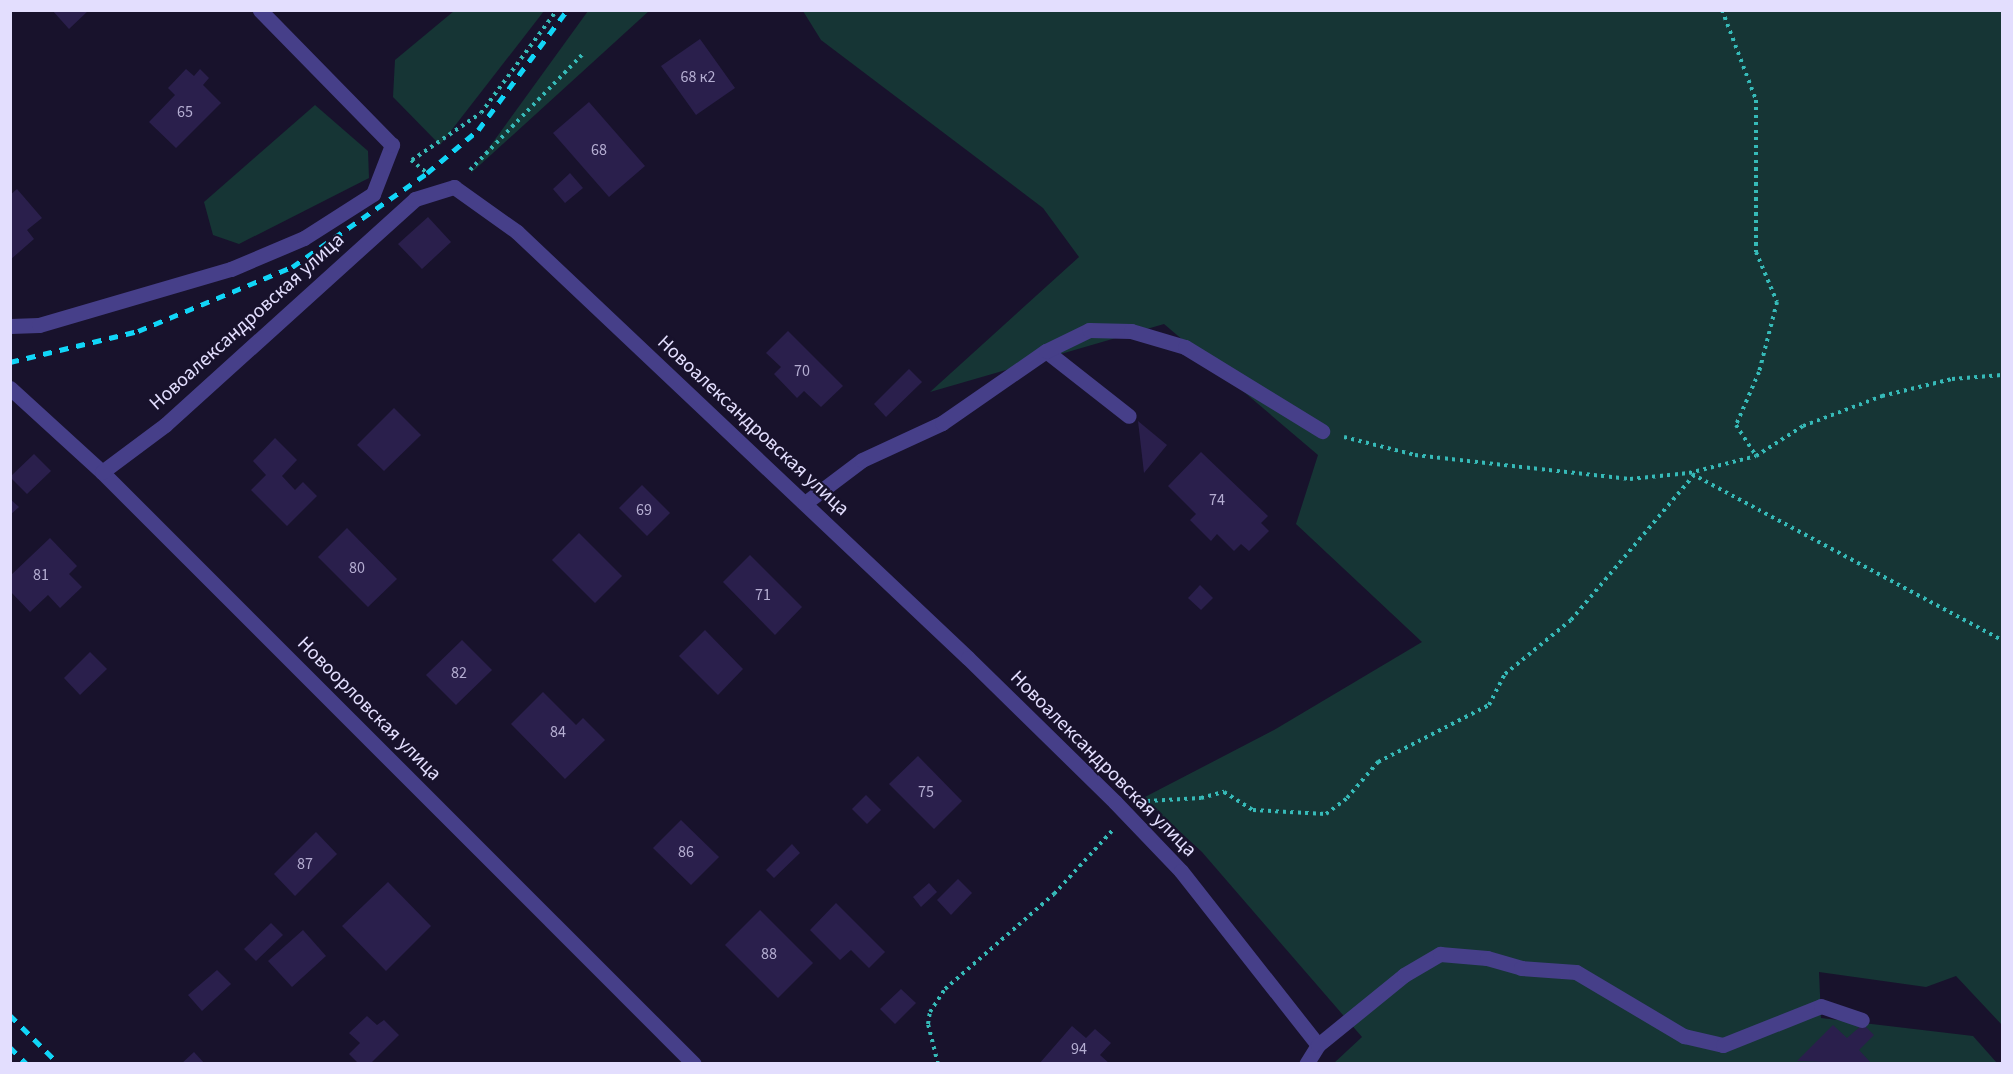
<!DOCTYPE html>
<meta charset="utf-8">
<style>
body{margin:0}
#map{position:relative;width:2013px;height:1074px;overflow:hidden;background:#18122c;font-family:"Source Sans 3",sans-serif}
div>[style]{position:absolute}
.green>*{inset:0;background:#163535}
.building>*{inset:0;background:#2a1f4c}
.path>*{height:4px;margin-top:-2px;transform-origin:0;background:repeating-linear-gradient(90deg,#36bab8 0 3px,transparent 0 7.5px)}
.minor>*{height:15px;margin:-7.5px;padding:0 7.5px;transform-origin:7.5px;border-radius:7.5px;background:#463f89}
.rail>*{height:4.5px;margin-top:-2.25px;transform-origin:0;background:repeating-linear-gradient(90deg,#11d5f7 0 9px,transparent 0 17px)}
span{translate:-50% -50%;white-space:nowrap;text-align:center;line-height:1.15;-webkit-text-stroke:4.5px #18122c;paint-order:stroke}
.number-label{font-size:16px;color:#b5aed2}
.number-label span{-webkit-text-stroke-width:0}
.street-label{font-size:20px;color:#e3defe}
.frame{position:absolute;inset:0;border:12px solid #e3defe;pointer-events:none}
</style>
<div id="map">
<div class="green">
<div style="clip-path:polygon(454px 11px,544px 11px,440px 145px,393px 97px,395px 60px)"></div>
<div style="clip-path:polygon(588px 11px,649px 11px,470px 174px)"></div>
<div style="clip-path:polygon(803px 11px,2002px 11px,2002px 1025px,1956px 976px,1926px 987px,1819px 972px,1821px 1018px,1973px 1036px,1997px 1063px,1334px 1063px,1362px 1037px,1202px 852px,1143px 798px,1274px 730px,1422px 642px,1296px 524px,1318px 455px,1164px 324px,930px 392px,1079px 257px,1043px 208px,821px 40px)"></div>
<div style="clip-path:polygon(315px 105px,368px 151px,369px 178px,239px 244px,213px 235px,204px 202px)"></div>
</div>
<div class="building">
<div style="clip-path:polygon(52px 10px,89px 10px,69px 29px)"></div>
<div style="clip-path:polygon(700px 39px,735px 88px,696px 115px,661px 66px)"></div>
<div style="clip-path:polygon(186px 69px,194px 76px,200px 69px,209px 78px,203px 85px,221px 103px,176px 148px,149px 122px,175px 95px,168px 88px)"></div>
<div style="clip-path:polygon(589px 102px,645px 166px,609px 197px,553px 133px)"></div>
<div style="clip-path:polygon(570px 173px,583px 188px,565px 203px,553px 189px)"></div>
<div style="clip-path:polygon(17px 189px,42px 218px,27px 230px,34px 239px,10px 260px,10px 195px)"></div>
<div style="clip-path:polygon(428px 217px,451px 242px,422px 269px,398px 244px)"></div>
<div style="clip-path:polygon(788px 331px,843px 386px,821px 407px,804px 391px,797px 398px,774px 374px,781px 367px,766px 353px)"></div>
<div style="clip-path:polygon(909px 369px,922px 382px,886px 417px,874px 404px)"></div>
<div style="clip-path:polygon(394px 408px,421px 435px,384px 471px,357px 445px)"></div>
<div style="clip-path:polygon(1138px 421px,1167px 445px,1144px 473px)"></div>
<div style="clip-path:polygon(275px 438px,297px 460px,282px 476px,295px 490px,303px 482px,317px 496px,287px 526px,251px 490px,266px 475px,253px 461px)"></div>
<div style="clip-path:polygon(1201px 452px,1268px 516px,1261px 523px,1269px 531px,1249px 551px,1241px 544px,1234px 551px,1217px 534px,1211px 541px,1190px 520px,1196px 514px,1168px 486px)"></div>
<div style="clip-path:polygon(34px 454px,51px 471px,27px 494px,10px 477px)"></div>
<div style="clip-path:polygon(642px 485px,670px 513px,647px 536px,619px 508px)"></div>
<div style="clip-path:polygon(10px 499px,19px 507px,10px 515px)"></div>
<div style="clip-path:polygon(347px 528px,397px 579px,368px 607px,318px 557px)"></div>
<div style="clip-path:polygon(579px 533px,622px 576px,595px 603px,552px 560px)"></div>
<div style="clip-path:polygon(50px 538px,77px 566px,69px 574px,82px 587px,60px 608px,48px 595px,30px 612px,10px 591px,10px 576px)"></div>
<div style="clip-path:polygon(750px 555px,802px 607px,775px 635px,723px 582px)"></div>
<div style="clip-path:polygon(1200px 585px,1213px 598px,1201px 610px,1188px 598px)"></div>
<div style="clip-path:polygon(705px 630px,743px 669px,718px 695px,679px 656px)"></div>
<div style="clip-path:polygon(462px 640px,492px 670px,456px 705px,426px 675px)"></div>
<div style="clip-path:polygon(90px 652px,107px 669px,80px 695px,64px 678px)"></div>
<div style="clip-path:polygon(543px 692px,576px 725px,583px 718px,605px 740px,565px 779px,511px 724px)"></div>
<div style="clip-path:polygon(918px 756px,962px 801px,934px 829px,889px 784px)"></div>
<div style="clip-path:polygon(866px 795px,881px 810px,867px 824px,852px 809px)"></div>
<div style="clip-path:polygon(681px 820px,719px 857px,691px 885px,653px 848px)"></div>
<div style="clip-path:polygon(316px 832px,337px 854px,295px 896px,274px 874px)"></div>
<div style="clip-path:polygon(792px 844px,800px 853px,774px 878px,766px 870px)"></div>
<div style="clip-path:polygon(958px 879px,972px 893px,951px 915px,937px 900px)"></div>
<div style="clip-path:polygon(388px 882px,431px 926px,386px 971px,342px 926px)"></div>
<div style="clip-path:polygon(929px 883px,937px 892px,921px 907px,913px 897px)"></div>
<div style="clip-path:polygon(836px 903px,885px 952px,869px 968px,851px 950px,840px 960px,810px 930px)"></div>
<div style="clip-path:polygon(760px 910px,813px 963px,778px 998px,725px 945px)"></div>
<div style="clip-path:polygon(271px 923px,283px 935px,256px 961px,244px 949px)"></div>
<div style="clip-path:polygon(303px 930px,326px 956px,292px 987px,268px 961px)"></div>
<div style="clip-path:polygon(217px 970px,231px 984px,202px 1011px,188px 995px)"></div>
<div style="clip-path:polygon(901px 989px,916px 1003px,895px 1024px,880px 1009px)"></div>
<div style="clip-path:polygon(367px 1016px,377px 1025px,384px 1020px,399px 1035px,370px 1064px,359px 1064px,349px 1054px,360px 1043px,349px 1033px)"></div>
<div style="clip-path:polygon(1863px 1024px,1874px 1035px,1859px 1050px,1872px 1064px,1797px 1061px,1833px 1025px,1847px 1038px)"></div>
<div style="clip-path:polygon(1072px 1026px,1086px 1038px,1095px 1029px,1111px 1043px,1100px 1055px,1110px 1064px,1039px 1064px)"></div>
<div style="clip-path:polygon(194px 1052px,205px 1064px,181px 1064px)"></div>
</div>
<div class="path">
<div style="left:1722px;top:10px;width:96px;rotate:69.3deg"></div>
<div style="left:1756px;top:100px;width:152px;rotate:90deg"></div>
<div style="left:1756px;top:252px;width:54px;rotate:67.2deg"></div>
<div style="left:1777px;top:302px;width:72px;rotate:104.4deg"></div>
<div style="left:1759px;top:372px;width:58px;rotate:113.5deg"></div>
<div style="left:1736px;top:425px;width:37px;rotate:57deg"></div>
<div style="left:411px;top:160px;width:19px;rotate:39deg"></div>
<div style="left:412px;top:160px;width:83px;rotate:-34.3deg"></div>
<div style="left:481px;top:113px;width:128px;rotate:-53.6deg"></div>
<div style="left:470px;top:170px;width:162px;rotate:-45.8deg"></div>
<div style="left:1344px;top:437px;width:73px;rotate:14.2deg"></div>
<div style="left:1415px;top:455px;width:216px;rotate:6.4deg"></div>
<div style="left:1630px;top:479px;width:59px;rotate:-5.8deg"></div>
<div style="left:1689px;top:473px;width:69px;rotate:-14.2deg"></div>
<div style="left:1756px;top:456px;width:56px;rotate:-32.6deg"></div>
<div style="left:1803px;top:426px;width:85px;rotate:-20.8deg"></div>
<div style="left:1882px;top:396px;width:72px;rotate:-13.7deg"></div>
<div style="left:1952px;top:379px;width:50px;rotate:-4.6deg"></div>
<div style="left:1692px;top:474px;width:352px;rotate:28.2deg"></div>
<div style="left:1147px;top:801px;width:54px;rotate:-3.2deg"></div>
<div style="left:1201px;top:798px;width:24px;rotate:-15deg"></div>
<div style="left:1224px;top:792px;width:34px;rotate:32deg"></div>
<div style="left:1253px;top:810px;width:73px;rotate:3.1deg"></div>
<div style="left:1326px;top:814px;width:26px;rotate:-37deg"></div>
<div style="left:1347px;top:798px;width:48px;rotate:-49.3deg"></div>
<div style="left:1378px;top:762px;width:125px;rotate:-27.2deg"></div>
<div style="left:1489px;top:705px;width:35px;rotate:-63deg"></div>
<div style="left:1505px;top:674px;width:85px;rotate:-39.3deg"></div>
<div style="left:1571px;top:620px;width:190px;rotate:-49.7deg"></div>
<div style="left:938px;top:1064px;width:41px;rotate:-104deg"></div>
<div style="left:928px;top:1024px;width:12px;rotate:-81deg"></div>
<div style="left:930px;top:1012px;width:27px;rotate:-57deg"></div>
<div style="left:945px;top:989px;width:145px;rotate:-41.1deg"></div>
<div style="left:1054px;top:894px;width:86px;rotate:-47.4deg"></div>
</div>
<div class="minor">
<div style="left:10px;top:326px;width:29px;rotate:-2deg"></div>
<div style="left:39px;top:325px;width:200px;rotate:-16.3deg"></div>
<div style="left:231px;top:269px;width:79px;rotate:-23deg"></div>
<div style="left:304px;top:238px;width:82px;rotate:-32.5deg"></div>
<div style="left:373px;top:194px;width:53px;rotate:-68.8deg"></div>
<div style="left:392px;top:145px;width:189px;rotate:-134.4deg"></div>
<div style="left:1046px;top:351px;width:105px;rotate:38.1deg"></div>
<div style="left:10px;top:388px;width:125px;rotate:42.4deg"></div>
<div style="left:102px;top:472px;width:837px;rotate:45deg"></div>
<div style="left:102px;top:472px;width:79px;rotate:-36.7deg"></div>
<div style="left:165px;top:425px;width:337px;rotate:-42.1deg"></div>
<div style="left:415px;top:199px;width:41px;rotate:-17.1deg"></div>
<div style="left:454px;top:187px;width:77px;rotate:35.5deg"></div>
<div style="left:517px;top:232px;width:620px;rotate:43.37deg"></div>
<div style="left:968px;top:658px;width:206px;rotate:44.4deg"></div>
<div style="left:1115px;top:802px;width:95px;rotate:46.3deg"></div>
<div style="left:1181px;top:871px;width:221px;rotate:51.8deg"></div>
<div style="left:1318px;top:1045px;width:22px;rotate:122deg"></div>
<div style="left:805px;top:503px;width:71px;rotate:-37deg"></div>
<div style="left:862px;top:460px;width:88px;rotate:-24.8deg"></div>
<div style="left:942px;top:423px;width:126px;rotate:-34.7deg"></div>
<div style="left:1046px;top:351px;width:48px;rotate:-26deg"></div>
<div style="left:1089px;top:330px;width:42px;rotate:1.4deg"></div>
<div style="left:1131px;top:331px;width:56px;rotate:16.5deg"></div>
<div style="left:1185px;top:347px;width:161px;rotate:31.5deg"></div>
<div style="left:1318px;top:1045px;width:111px;rotate:-39.1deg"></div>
<div style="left:1404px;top:975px;width:42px;rotate:-30.3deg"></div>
<div style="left:1440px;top:954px;width:47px;rotate:4.9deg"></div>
<div style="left:1487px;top:958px;width:35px;rotate:16deg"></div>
<div style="left:1521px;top:968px;width:55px;rotate:4.2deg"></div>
<div style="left:1576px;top:972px;width:126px;rotate:30.7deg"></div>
<div style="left:1684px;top:1036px;width:40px;rotate:13deg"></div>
<div style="left:1723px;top:1045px;width:105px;rotate:-21.7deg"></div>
<div style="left:1821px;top:1006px;width:43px;rotate:18.9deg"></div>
</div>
<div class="rail">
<div style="left:10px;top:362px;width:132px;rotate:-13.6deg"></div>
<div style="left:138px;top:331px;width:167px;rotate:-22.6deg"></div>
<div style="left:292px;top:267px;width:165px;rotate:-34.8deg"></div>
<div style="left:427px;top:173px;width:67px;rotate:-40.1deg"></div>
<div style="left:478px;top:130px;width:149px;rotate:-53.4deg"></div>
<div style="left:10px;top:1015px;width:69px;rotate:45deg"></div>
<div style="left:10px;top:1047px;width:24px;rotate:45deg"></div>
</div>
<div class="number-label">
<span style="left:698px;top:77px">68 к2</span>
<span style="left:185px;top:112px">65</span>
<span style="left:599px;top:150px">68</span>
<span style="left:802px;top:371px">70</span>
<span style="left:1217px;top:500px">74</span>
<span style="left:644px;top:510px">69</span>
<span style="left:357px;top:568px">80</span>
<span style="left:41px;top:575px">81</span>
<span style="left:763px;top:595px">71</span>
<span style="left:459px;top:673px">82</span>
<span style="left:558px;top:732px">84</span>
<span style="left:926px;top:792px">75</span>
<span style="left:686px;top:852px">86</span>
<span style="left:305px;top:864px">87</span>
<span style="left:769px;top:954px">88</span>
<span style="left:1079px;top:1049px">94</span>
</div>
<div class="street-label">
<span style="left:247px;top:322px;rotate:-42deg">Новоалександровская улица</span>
<span style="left:753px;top:426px;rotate:43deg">Новоалександровская улица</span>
<span style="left:369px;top:709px;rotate:45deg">Новоорловская улица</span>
<span style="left:1103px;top:764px;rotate:45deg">Новоалександровская улица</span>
</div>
<div class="frame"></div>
</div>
